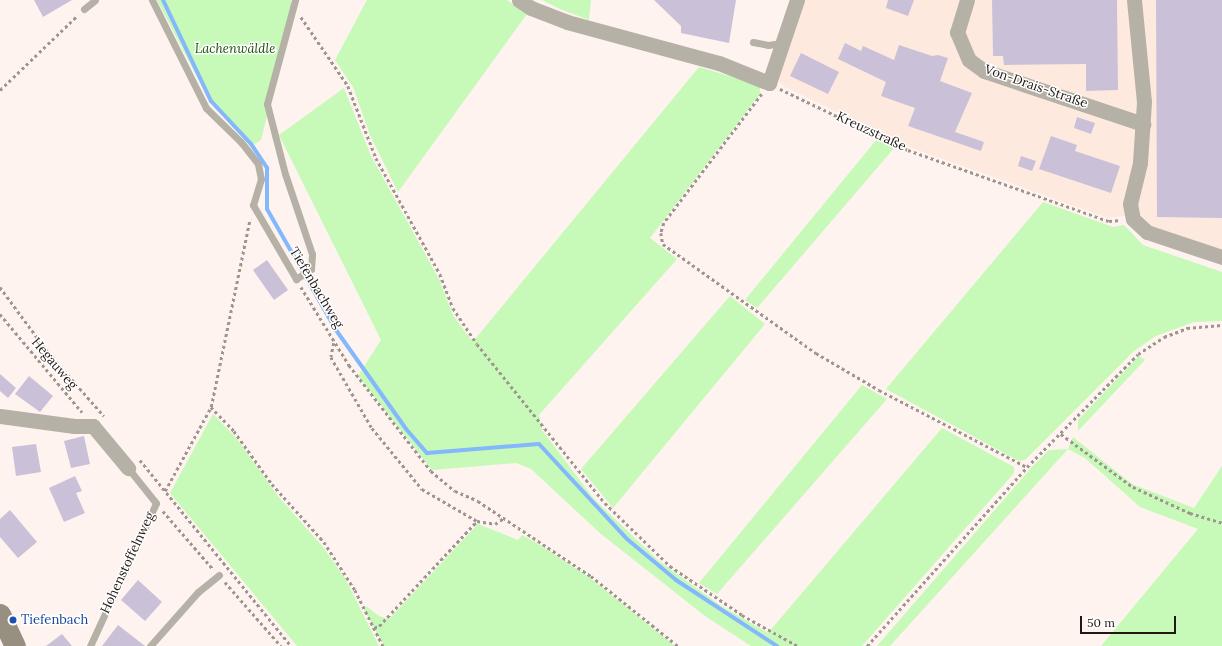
<!DOCTYPE html>
<meta charset="utf-8">
<style>
body{margin:0}
#map{position:relative;width:1222px;height:646px;overflow:hidden;background:#fef3ee;font-family:Lora,serif}
div>[style]{position:absolute}
.built>*{inset:0;background:#fee9df}
.green>*{inset:0;background:#c7f9b9}
.stream>*{height:4px;margin:-2px;padding:0 2px;transform-origin:2px;border-radius:2px;background:#84b8fd}
.building>*{inset:0;background:#cac1d9}
.path>*{height:2.5px;margin-top:-1.25px;transform-origin:0;background:repeating-linear-gradient(90deg,#9f9590 0 3px,transparent 0 6px)}
.service>*{height:7px;margin:-3.5px;padding:0 3.5px;transform-origin:3.5px;border-radius:3.5px;background:#b6b1a7}
.minor>*{height:15px;margin:-7.5px;padding:0 7.5px;transform-origin:7.5px;border-radius:7.5px;background:#b6b1a7}
.secondary>*{height:21px;margin:-10.5px;padding:0 10.5px;transform-origin:10.5px;border-radius:10.5px;background:#979080}
.dots>*{width:11px;height:11px;translate:-50% -50%;box-sizing:border-box;border:2px solid #fff;border-radius:50%}
span{translate:-50% -50%;white-space:nowrap;text-align:center;line-height:1.15;-webkit-text-stroke:3px #fff;paint-order:stroke}
.park-label{font-size:13px;color:#1d5107;font-style:italic}
.street-label{font-size:13px;color:#211813}
.transit-label{font-size:13px;color:#164399}
.left{translate:0 -50%;text-align:left}
.scale{position:absolute;left:1080px;top:616px;width:96px;height:18px;box-sizing:border-box;border:2px solid #211813;border-top:0;padding-left:5px;font-size:12px;line-height:14px;white-space:nowrap;color:#211813;-webkit-text-stroke:3px #fff;paint-order:stroke}
</style>
<div id="map">
<div class="built">
<div style="clip-path:polygon(804px 0,1222px 0,1222px 250px,1151px 226px,1141px 214px,1108px 218px,912px 148px,783px 86px,776px 76px)"></div>
</div>
<div class="green">
<div style="clip-path:polygon(157px 0,291px 0,291px 21px,261px 140px,251px 146px,210px 102px)"></div>
<div style="clip-path:polygon(367px 0,507px 0,527px 14px,398px 192px,370px 135px,353px 87px,335px 60px)"></div>
<div style="clip-path:polygon(542px 0,591px 0,589px 20px,560px 9px)"></div>
<div style="clip-path:polygon(699px 67px,760px 85px,760px 94px,650px 238px,677px 259px,539px 415px,542px 430px,594px 499px,659px 561px,720px 605px,768px 633px,942px 428px,1014px 467px,1014px 473px,862px 646px,751px 646px,705px 616px,601px 534px,531px 469px,516px 463px,432px 470px,358px 376px,381px 340px,279px 135px,344px 88px,371px 156px,439px 279px,453px 315px,471px 340px,476px 338px)"></div>
<div style="clip-path:polygon(877px 139px,895px 147px,757px 308px,745px 300px)"></div>
<div style="clip-path:polygon(1043px 202px,1113px 227px,1124px 225px,1143px 245px,1222px 272px,1222px 321px,1194px 322px,1156px 336px,1134px 351px,1025px 460px,1019px 461px,886px 389px)"></div>
<div style="clip-path:polygon(730px 296px,765px 324px,613px 508px,581px 469px)"></div>
<div style="clip-path:polygon(1139px 356px,1145px 360px,1078px 431px,1078px 420px)"></div>
<div style="clip-path:polygon(862px 385px,887px 399px,717px 594px,699px 583px)"></div>
<div style="clip-path:polygon(213px 414px,237px 439px,277px 495px,323px 547px,346px 580px,379px 646px,297px 646px,170px 493px)"></div>
<div style="clip-path:polygon(1073px 437px,1132px 484px,1194px 508px,1222px 466px,1222px 646px,1101px 646px,1198px 529px,1140px 507px,1085px 458px,1068px 449px,890px 646px,877px 646px,1032px 467px,1049px 450px,1068px 449px)"></div>
<div style="clip-path:polygon(478px 524px,518px 540px,522px 535px,540px 545px,589px 577px,675px 646px,384px 646px,363px 608px,366px 606px,379px 616px,389px 619px)"></div>
</div>
<div class="stream">
<div style="left:163px;top:0;width:112px;rotate:64.6deg"></div>
<div style="left:211px;top:101px;width:59px;rotate:47.1deg"></div>
<div style="left:251px;top:144px;width:29px;rotate:56deg"></div>
<div style="left:267px;top:168px;width:41px;rotate:90deg"></div>
<div style="left:267px;top:209px;width:139px;rotate:60.3deg"></div>
<div style="left:336px;top:330px;width:121px;rotate:54.7deg"></div>
<div style="left:406px;top:429px;width:32px;rotate:49deg"></div>
<div style="left:427px;top:453px;width:112px;rotate:-4.6deg"></div>
<div style="left:539px;top:444px;width:129px;rotate:47.2deg"></div>
<div style="left:627px;top:539px;width:64px;rotate:39.9deg"></div>
<div style="left:676px;top:580px;width:121px;rotate:33.2deg"></div>
</div>
<div class="building">
<div style="clip-path:polygon(34px 0,72px 0,43px 17px)"></div>
<div style="clip-path:polygon(654px 0,736px 0,729px 43px,681px 33px,681px 26px)"></div>
<div style="clip-path:polygon(888px 0,914px 0,908px 16px,886px 8px)"></div>
<div style="clip-path:polygon(992px 0,1117px 0,1118px 90px,1086px 91px,1086px 64px,1004px 65px,1003px 56px,993px 56px)"></div>
<div style="clip-path:polygon(1156px 0,1222px 0,1222px 218px,1157px 217px)"></div>
<div style="clip-path:polygon(845px 43px,861px 51px,863px 46px,894px 60px,899px 45px,932px 56px,938px 55px,948px 58px,940px 81px,972px 93px,955px 132px,984px 142px,981px 151px,908px 126px,915px 108px,881px 96px,886px 82px,838px 59px)"></div>
<div style="clip-path:polygon(801px 53px,839px 72px,828px 94px,790px 76px)"></div>
<div style="clip-path:polygon(1077px 117px,1095px 123px,1091px 134px,1074px 128px)"></div>
<div style="clip-path:polygon(1051px 136px,1077px 145px,1075px 151px,1120px 166px,1111px 193px,1039px 169px)"></div>
<div style="clip-path:polygon(1021px 156px,1036px 161px,1032px 171px,1018px 166px)"></div>
<div style="clip-path:polygon(267px 260px,288px 290px,274px 300px,253px 270px)"></div>
<div style="clip-path:polygon(0 374px,16px 388px,8px 398px,0 391px)"></div>
<div style="clip-path:polygon(29px 376px,53px 396px,40px 412px,15px 394px)"></div>
<div style="clip-path:polygon(84px 436px,90px 464px,71px 468px,64px 441px)"></div>
<div style="clip-path:polygon(36px 444px,41px 472px,16px 476px,12px 447px)"></div>
<div style="clip-path:polygon(75px 476px,82px 491px,76px 493px,85px 513px,64px 522px,49px 488px)"></div>
<div style="clip-path:polygon(10px 510px,37px 542px,18px 558px,0 537px,0 519px)"></div>
<div style="clip-path:polygon(138px 580px,162px 602px,145px 621px,121px 600px)"></div>
<div style="clip-path:polygon(118px 625px,145px 646px,102px 646px)"></div>
<div style="clip-path:polygon(62px 634px,72px 646px,46px 646px)"></div>
</div>
<div class="path">
<div style="left:301px;top:17px;width:83px;rotate:55.7deg"></div>
<div style="left:348px;top:86px;width:77px;rotate:68.7deg"></div>
<div style="left:376px;top:158px;width:132px;rotate:61.1deg"></div>
<div style="left:440px;top:274px;width:36px;rotate:69deg"></div>
<div style="left:453px;top:308px;width:43px;rotate:56.3deg"></div>
<div style="left:477px;top:344px;width:204px;rotate:51.2deg"></div>
<div style="left:605px;top:503px;width:91px;rotate:44.1deg"></div>
<div style="left:670px;top:566px;width:87px;rotate:34.2deg"></div>
<div style="left:742px;top:615px;width:64px;rotate:29deg"></div>
<div style="left:780px;top:89px;width:142px;rotate:25.5deg"></div>
<div style="left:908px;top:150px;width:213px;rotate:19.5deg"></div>
<div style="left:1109px;top:221px;width:12px;rotate:-5deg"></div>
<div style="left:0;top:90px;width:108px;rotate:-43.9deg"></div>
<div style="left:762px;top:94px;width:162px;rotate:127.2deg"></div>
<div style="left:664px;top:223px;width:10px;rotate:107deg"></div>
<div style="left:661px;top:233px;width:11px;rotate:80deg"></div>
<div style="left:663px;top:244px;width:188px;rotate:35.5deg"></div>
<div style="left:816px;top:353px;width:73px;rotate:30.4deg"></div>
<div style="left:879px;top:390px;width:167px;rotate:27.5deg"></div>
<div style="left:0;top:287px;width:81px;rotate:53.6deg"></div>
<div style="left:48px;top:352px;width:85px;rotate:48.8deg"></div>
<div style="left:301px;top:287px;width:92px;rotate:58.4deg"></div>
<div style="left:349px;top:365px;width:134px;rotate:52.3deg"></div>
<div style="left:431px;top:471px;width:31px;rotate:40deg"></div>
<div style="left:455px;top:491px;width:25px;rotate:23deg"></div>
<div style="left:478px;top:501px;width:136px;rotate:33.6deg"></div>
<div style="left:591px;top:576px;width:112px;rotate:38.8deg"></div>
<div style="left:0;top:314px;width:128px;rotate:50.1deg"></div>
<div style="left:334px;top:343px;width:14px;rotate:102deg"></div>
<div style="left:331px;top:357px;width:82px;rotate:60deg"></div>
<div style="left:372px;top:428px;width:79px;rotate:50.7deg"></div>
<div style="left:422px;top:489px;width:64px;rotate:30.2deg"></div>
<div style="left:477px;top:521px;width:18px;rotate:9deg"></div>
<div style="left:495px;top:524px;width:11px;rotate:-34deg"></div>
<div style="left:211px;top:407px;width:33px;rotate:46deg"></div>
<div style="left:234px;top:431px;width:65px;rotate:54.4deg"></div>
<div style="left:272px;top:484px;width:78px;rotate:48.1deg"></div>
<div style="left:324px;top:542px;width:57px;rotate:57.1deg"></div>
<div style="left:355px;top:590px;width:63px;rotate:63.4deg"></div>
<div style="left:1061px;top:434px;width:89px;rotate:36.4deg"></div>
<div style="left:1133px;top:487px;width:63px;rotate:24.5deg"></div>
<div style="left:1190px;top:513px;width:34px;rotate:17deg"></div>
<div style="left:140px;top:460px;width:240px;rotate:50.9deg"></div>
<div style="left:165px;top:491px;width:96px;rotate:-61.3deg"></div>
<div style="left:211px;top:407px;width:192px;rotate:-78.3deg"></div>
<div style="left:163px;top:511px;width:77px;rotate:49.2deg"></div>
<div style="left:225px;top:582px;width:85px;rotate:48.8deg"></div>
<div style="left:374px;top:628px;width:5px;rotate:-22deg"></div>
<div style="left:379px;top:626px;width:144px;rotate:-47deg"></div>
<div style="left:867px;top:646px;width:240px;rotate:-48.2deg"></div>
<div style="left:1027px;top:467px;width:158px;rotate:-45.5deg"></div>
<div style="left:1138px;top:354px;width:31px;rotate:-33deg"></div>
<div style="left:1164px;top:337px;width:25px;rotate:-21deg"></div>
<div style="left:1187px;top:328px;width:35px;rotate:-5deg"></div>
</div>
<div class="service">
<div style="left:152px;top:0;width:121px;rotate:63.4deg"></div>
<div style="left:206px;top:108px;width:49px;rotate:44.2deg"></div>
<div style="left:241px;top:142px;width:28px;rotate:52deg"></div>
<div style="left:258px;top:164px;width:15px;rotate:79deg"></div>
<div style="left:261px;top:179px;width:27px;rotate:107deg"></div>
<div style="left:253px;top:205px;width:86px;rotate:59.8deg"></div>
<div style="left:296px;top:279px;width:18px;rotate:-34deg"></div>
<div style="left:311px;top:269px;width:15px;rotate:-86deg"></div>
<div style="left:312px;top:254px;width:84px;rotate:-108.6deg"></div>
<div style="left:285px;top:174px;width:72px;rotate:-104.4deg"></div>
<div style="left:267px;top:104px;width:108px;rotate:-74.9deg"></div>
<div style="left:84px;top:9px;width:14px;rotate:-39deg"></div>
<div style="left:753px;top:42px;width:15px;rotate:11deg"></div>
<div style="left:768px;top:45px;width:14px;rotate:-8deg"></div>
<div style="left:90px;top:646px;width:157px;rotate:-65.2deg"></div>
<div style="left:156px;top:503px;width:45px;rotate:-128.7deg"></div>
<div style="left:150px;top:646px;width:72px;rotate:-48.4deg"></div>
<div style="left:198px;top:592px;width:27px;rotate:-39deg"></div>
</div>
<div class="minor">
<div style="left:519px;top:0;width:14px;rotate:34deg"></div>
<div style="left:531px;top:8px;width:39px;rotate:21deg"></div>
<div style="left:567px;top:22px;width:157px;rotate:15.1deg"></div>
<div style="left:719px;top:63px;width:54px;rotate:21.8deg"></div>
<div style="left:769px;top:83px;width:88px;rotate:-71.4deg"></div>
<div style="left:967px;top:0;width:34px;rotate:107deg"></div>
<div style="left:957px;top:32px;width:30px;rotate:67deg"></div>
<div style="left:969px;top:60px;width:19px;rotate:36deg"></div>
<div style="left:984px;top:71px;width:168px;rotate:18.4deg"></div>
<div style="left:1134px;top:0;width:102px;rotate:84.4deg"></div>
<div style="left:1144px;top:102px;width:61px;rotate:93.8deg"></div>
<div style="left:1140px;top:163px;width:42px;rotate:103.7deg"></div>
<div style="left:1130px;top:204px;width:15px;rotate:79deg"></div>
<div style="left:1133px;top:219px;width:19px;rotate:43deg"></div>
<div style="left:1147px;top:232px;width:79px;rotate:18.4deg"></div>
<div style="left:0;top:416px;width:75px;rotate:7.7deg"></div>
<div style="left:74px;top:426px;width:19px"></div>
<div style="left:93px;top:426px;width:55px;rotate:50.2deg"></div>
</div>
<div class="secondary">
<div style="left:0;top:614px;width:35px;rotate:65deg"></div>
</div>
<div class="dots">
<div style="left:13px;top:620px;background:#1a4fb4"></div>
</div>
<div class="park-label">
<span style="left:235px;top:49px">Lachenwäldle</span>
</div>
<div class="street-label">
<span style="left:1036px;top:87px;rotate:19deg">Von-Drais-Straße</span>
<span style="left:871px;top:132px;rotate:25deg">Kreuzstraße</span>
<span style="left:316px;top:288px;rotate:59deg">Tiefenbachweg</span>
<span style="left:54px;top:364px;rotate:50deg">Hegauweg</span>
<span style="left:128px;top:563px;rotate:-65deg">Hohenstoffelnweg</span>
</div>
<div class="transit-label">
<span class="left" style="left:21px;top:620px">Tiefenbach</span>
</div>
<div class="scale">50 m</div>
</div>
